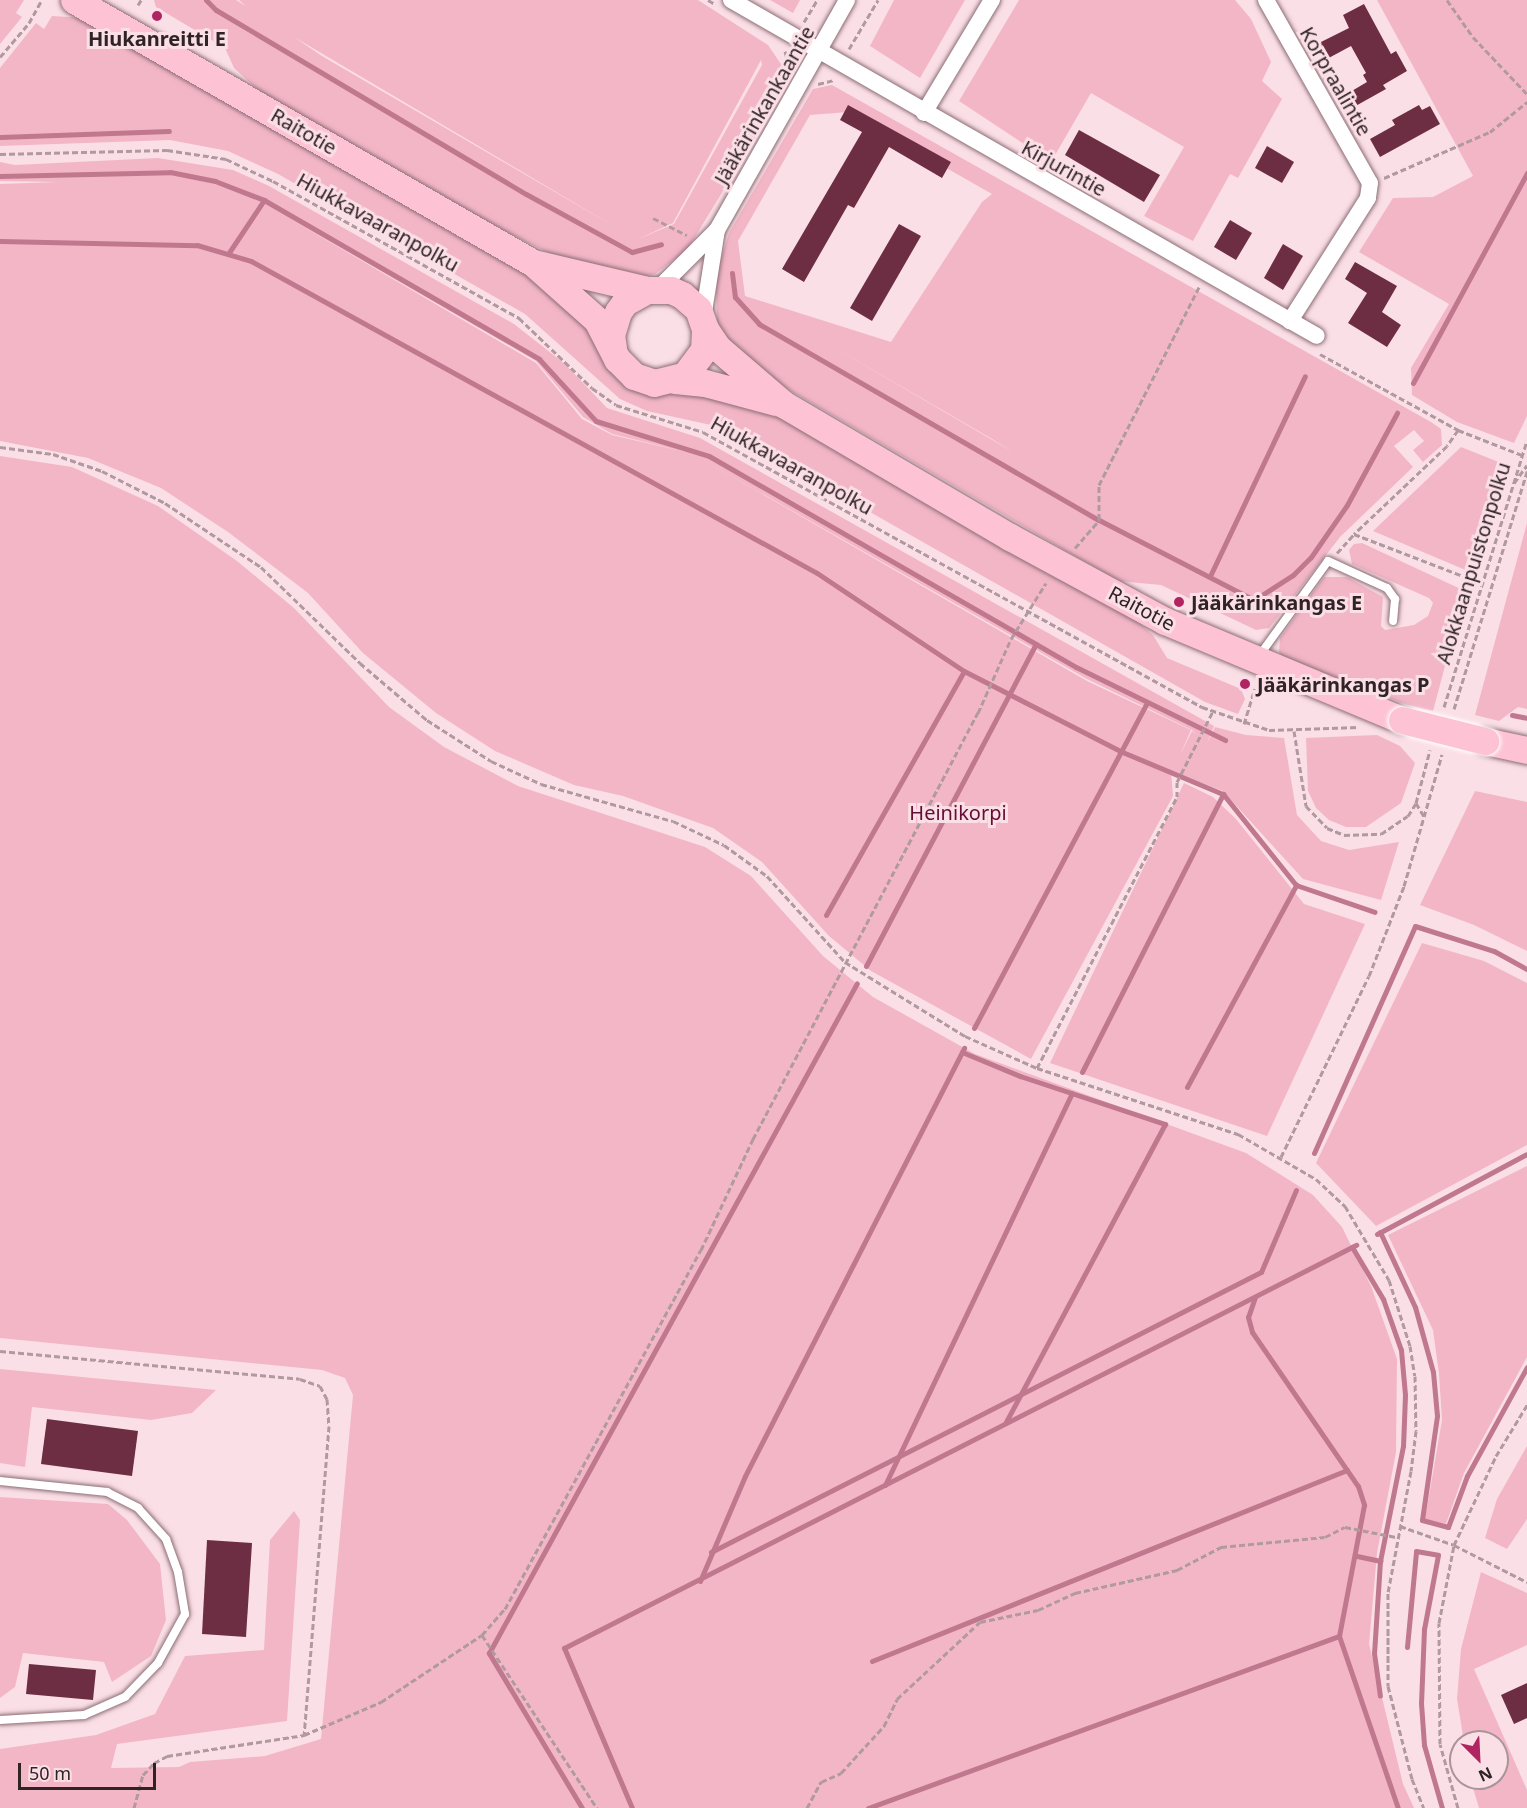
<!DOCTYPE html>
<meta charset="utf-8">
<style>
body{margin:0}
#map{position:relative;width:1527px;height:1808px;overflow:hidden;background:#fbdfe6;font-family:"Noto Sans",sans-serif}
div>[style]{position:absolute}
.green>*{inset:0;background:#f3b6c7}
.stream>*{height:5px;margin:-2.5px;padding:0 2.5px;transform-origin:2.5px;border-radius:2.5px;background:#c0788e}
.building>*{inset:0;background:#6d2e44}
.path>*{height:3px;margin-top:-1.5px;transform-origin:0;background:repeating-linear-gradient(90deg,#b09a9f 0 6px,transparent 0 9px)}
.roads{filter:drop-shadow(0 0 2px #8b6d75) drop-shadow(0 0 2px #8b6d75)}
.service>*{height:8px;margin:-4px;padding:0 4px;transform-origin:4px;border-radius:4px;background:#fff}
.minor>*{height:16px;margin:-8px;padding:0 8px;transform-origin:8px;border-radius:8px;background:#fff}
.primary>*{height:27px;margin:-13.5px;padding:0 13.5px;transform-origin:13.5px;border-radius:13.5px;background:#fdc3d4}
.bridges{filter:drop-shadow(0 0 2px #fff) drop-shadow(0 0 2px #fff)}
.primary-bridge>*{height:27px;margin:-13.5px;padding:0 13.5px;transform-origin:13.5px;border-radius:13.5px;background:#fdc3d4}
.dots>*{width:16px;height:16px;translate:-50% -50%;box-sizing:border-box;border:3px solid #fbdfe6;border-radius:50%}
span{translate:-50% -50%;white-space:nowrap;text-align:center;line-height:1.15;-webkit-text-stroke:6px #fbdfe6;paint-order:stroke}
.poi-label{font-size:20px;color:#2f2326;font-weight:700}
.left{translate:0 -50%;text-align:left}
.street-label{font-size:20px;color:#2f2326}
.park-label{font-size:20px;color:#650d35}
.north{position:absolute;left:1449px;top:1730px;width:60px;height:60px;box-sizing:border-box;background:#fbdfe6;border:2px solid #a99499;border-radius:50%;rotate:156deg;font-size:16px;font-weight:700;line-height:24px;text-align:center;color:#2f2326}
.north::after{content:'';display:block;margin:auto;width:21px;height:27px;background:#b02461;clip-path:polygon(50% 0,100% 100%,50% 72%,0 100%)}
.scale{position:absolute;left:18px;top:1763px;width:138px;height:27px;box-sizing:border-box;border:3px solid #2f2326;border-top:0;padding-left:8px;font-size:18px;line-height:21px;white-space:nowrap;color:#2f2326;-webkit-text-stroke:4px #fbdfe6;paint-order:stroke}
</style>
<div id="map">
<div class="green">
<div style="clip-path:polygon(0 0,24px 0,16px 13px,22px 17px,0 44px)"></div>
<div style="clip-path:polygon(evenodd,154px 0,236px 0,246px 6px,239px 0,698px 0,768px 45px,791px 79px,687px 250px,655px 274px,638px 278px,567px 262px,499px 228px,258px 90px,234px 68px,225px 48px,156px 7px,154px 0,294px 37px,622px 231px,322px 56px,294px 37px,154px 0,761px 60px,762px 65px,674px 224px,636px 240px,673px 223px,761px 60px)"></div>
<div style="clip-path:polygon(770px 0,800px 0,793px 13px)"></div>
<div style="clip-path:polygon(894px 0,965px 0,920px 78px,870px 46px)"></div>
<div style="clip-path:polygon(1019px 0,1235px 0,1251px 19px,1271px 62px,1262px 81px,1282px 99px,1238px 178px,1230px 174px,1193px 241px,1144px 216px,1184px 147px,1091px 93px,1051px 162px,959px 101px)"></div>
<div style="clip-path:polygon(1377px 0,1527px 0,1527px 416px,1514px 443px,1457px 422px,1412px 395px,1411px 368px,1449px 304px,1359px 252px,1393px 198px,1433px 197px,1473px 176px)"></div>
<div style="clip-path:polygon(52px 16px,85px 18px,514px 264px,598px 339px,678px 388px,774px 413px,1133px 618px,1153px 635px,1167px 658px,1241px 689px,1245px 699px,1238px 714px,1205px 702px,720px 427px,647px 411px,620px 399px,525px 314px,278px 174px,228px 151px,170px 140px,0 146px,0 68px,36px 23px,44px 29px)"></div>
<div style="clip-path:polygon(evenodd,832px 85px,1431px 422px,1441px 429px,1442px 445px,1423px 462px,1413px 450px,1424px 441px,1414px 430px,1394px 446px,1413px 467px,1340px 537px,1269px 628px,1256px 630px,1161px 585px,1118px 581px,767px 377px,737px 354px,717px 326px,716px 275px,729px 233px,813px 89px,832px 85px,848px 112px,992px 194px,982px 202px,891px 342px,745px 296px,738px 241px,810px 115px,848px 112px,832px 85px,823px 341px,992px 439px,1013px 452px,823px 341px)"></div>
<div style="clip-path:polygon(evenodd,158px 158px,233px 170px,269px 186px,514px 324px,565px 364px,607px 408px,700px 438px,1214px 726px,1207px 743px,1215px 727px,1246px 735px,1284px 738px,1297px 815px,1321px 841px,1349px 850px,1399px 842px,1381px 900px,1303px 879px,1223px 791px,1171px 771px,1173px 796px,1031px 1059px,871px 971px,829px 936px,762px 862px,713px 828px,623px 796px,574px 785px,495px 751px,436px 713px,363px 653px,308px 593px,228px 532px,161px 488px,88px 458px,0 441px,0 184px,58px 182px,0 181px,0 162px,15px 165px,158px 158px,282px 214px,536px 361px,583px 417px,612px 434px,690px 453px,612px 435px,582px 419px,536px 363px,282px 214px,158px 158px,691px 453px,1087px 679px,1192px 730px,1196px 734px,1192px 731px,1180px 755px,1191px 730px,1087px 681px,691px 453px)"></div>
<div style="clip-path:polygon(1461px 447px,1506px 465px,1475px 574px,1373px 531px)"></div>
<div style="clip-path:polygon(0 456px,72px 467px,158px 506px,237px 561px,294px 608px,389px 707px,444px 747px,518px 786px,705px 847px,751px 876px,823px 956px,873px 997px,975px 1054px,1246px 1153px,1313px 1195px,1342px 1227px,1371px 1286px,1397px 1359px,1396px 1452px,1377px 1553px,1369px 1644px,1403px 1784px,1414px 1808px,0 1808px,0 1749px,96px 1735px,155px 1714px,185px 1656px,264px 1650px,270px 1540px,294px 1511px,300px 1520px,287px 1721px,117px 1744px,111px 1768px,179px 1767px,190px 1762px,265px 1756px,321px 1739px,353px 1395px,345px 1378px,322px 1370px,0 1338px)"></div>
<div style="clip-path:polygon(1527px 523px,1527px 709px,1518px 707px,1499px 721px,1475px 715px)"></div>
<div style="clip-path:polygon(1362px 543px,1465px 591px,1433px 711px,1408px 705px,1283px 658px,1279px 652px,1280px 638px,1324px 577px,1347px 577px,1383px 597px,1381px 626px,1385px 630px,1414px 625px,1428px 616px,1433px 603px,1429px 598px,1352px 564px,1349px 550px,1354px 544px)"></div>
<div style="clip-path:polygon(1377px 735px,1400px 746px,1415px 763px,1401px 803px,1366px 827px,1346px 827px,1329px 820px,1316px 808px,1308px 791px,1306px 738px)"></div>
<div style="clip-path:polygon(1184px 783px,1213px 797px,1236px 819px,1304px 904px,1365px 924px,1267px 1136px,1050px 1063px)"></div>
<div style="clip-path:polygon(1475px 791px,1527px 802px,1527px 951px,1474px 925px,1420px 905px)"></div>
<div style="clip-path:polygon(1422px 943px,1484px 961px,1527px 983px,1527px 1145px,1376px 1226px,1316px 1163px)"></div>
<div style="clip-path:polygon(1527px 1166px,1527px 1357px,1464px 1473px,1446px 1524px,1425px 1519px,1442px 1420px,1439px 1374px,1433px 1330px,1388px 1235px)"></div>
<div style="clip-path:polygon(0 1369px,216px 1390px,192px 1413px,151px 1420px,32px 1407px,25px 1467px,0 1463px)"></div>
<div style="clip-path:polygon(1527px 1446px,1527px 1519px,1507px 1549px,1485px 1538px,1497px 1499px)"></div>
<div style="clip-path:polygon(0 1497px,108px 1504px,127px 1520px,160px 1564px,166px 1620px,151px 1656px,112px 1682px,104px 1662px,23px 1653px,15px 1687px,0 1698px)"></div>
<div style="clip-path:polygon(1481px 1572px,1527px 1593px,1527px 1645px,1474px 1669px,1527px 1790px,1527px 1808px,1479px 1808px,1470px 1778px,1497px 1778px,1497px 1742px,1464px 1742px,1457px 1699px,1461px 1649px)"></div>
</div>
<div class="stream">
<div style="left:206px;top:0;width:14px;rotate:45deg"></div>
<div style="left:216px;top:10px;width:360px;rotate:30.7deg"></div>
<div style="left:526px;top:194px;width:121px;rotate:28.7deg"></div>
<div style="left:632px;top:252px;width:30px;rotate:-15deg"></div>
<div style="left:0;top:137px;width:169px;rotate:-2deg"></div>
<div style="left:0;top:176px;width:170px;rotate:-1.3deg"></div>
<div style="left:170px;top:172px;width:46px;rotate:11.3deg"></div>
<div style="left:215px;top:181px;width:53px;rotate:21.2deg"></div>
<div style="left:264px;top:200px;width:318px;rotate:30deg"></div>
<div style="left:539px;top:359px;width:84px;rotate:47.4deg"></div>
<div style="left:596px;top:421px;width:118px;rotate:17.2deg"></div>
<div style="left:709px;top:456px;width:423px;rotate:29.9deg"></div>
<div style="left:1076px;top:667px;width:166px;rotate:26.1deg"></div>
<div style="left:0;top:241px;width:197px;rotate:1.2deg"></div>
<div style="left:197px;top:245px;width:56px;rotate:16.5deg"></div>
<div style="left:251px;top:261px;width:646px;rotate:28.87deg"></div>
<div style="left:817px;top:573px;width:177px;rotate:33.7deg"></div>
<div style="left:964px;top:671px;width:175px;rotate:27.1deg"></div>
<div style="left:1120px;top:751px;width:112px;rotate:22.7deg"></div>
<div style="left:1223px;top:794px;width:117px;rotate:51.3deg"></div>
<div style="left:1296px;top:885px;width:83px;rotate:18.9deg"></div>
<div style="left:228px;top:254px;width:65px;rotate:-56.3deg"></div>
<div style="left:732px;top:273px;width:24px;rotate:83deg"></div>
<div style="left:735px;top:297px;width:36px;rotate:48deg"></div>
<div style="left:759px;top:324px;width:392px;rotate:30deg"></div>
<div style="left:1099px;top:520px;width:174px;rotate:27.3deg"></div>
<div style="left:1254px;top:600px;width:46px;rotate:-32.7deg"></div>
<div style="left:1293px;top:575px;width:25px;rotate:-45deg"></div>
<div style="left:1311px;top:557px;width:63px;rotate:-55.3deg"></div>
<div style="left:1347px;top:505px;width:105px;rotate:-61.5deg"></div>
<div style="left:1413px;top:383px;width:239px;rotate:-61.5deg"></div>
<div style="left:1210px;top:576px;width:221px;rotate:-64.6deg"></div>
<div style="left:1512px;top:715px;width:15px;rotate:11deg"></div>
<div style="left:826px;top:915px;width:280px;rotate:-60.5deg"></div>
<div style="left:866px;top:966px;width:364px;rotate:-62.2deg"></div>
<div style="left:974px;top:1028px;width:369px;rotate:-62deg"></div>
<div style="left:962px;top:1052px;width:63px;rotate:22.5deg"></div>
<div style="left:1020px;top:1076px;width:153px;rotate:18.3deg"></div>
<div style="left:1165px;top:1124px;width:338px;rotate:118.1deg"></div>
<div style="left:1082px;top:1072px;width:312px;rotate:-63.1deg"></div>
<div style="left:1187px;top:1087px;width:230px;rotate:-61.6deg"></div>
<div style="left:1314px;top:1153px;width:248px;rotate:-66deg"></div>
<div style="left:1415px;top:926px;width:83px;rotate:17.6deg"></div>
<div style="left:1494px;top:951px;width:38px;rotate:29deg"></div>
<div style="left:1380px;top:1232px;width:83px;rotate:65deg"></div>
<div style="left:1415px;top:1307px;width:67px;rotate:74.5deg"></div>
<div style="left:1433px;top:1372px;width:44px;rotate:84.8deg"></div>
<div style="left:1437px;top:1416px;width:105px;rotate:98.2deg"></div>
<div style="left:1422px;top:1520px;width:27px;rotate:15deg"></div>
<div style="left:1448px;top:1527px;width:54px;rotate:-69.6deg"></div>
<div style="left:1467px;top:1476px;width:124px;rotate:-61.2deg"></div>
<div style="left:1377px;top:1234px;width:170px;rotate:-28.1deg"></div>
<div style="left:1352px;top:1247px;width:61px;rotate:59.2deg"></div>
<div style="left:1383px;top:1299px;width:54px;rotate:70.6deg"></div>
<div style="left:1401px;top:1350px;width:45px;rotate:84.9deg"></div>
<div style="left:1405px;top:1395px;width:51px;rotate:92.2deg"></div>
<div style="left:1403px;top:1446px;width:117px;rotate:101.3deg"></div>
<div style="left:1380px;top:1561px;width:92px;rotate:93.7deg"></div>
<div style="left:1374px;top:1653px;width:43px;rotate:82.1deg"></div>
<div style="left:1255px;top:1297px;width:21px;rotate:109deg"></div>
<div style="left:1248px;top:1317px;width:16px;rotate:75deg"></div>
<div style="left:1252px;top:1332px;width:187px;rotate:55.5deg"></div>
<div style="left:1358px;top:1486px;width:20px;rotate:72deg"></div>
<div style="left:1364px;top:1505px;width:133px;rotate:100.8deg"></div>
<div style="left:1339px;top:1636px;width:182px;rotate:71.1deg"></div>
<div style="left:885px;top:1485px;width:434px;rotate:-64.5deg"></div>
<div style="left:711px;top:1552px;width:617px;rotate:-26.98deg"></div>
<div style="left:1261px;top:1272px;width:89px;rotate:-66.9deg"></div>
<div style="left:1357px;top:1556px;width:24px;rotate:12deg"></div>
<div style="left:700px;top:1581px;width:114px;rotate:-66.8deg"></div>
<div style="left:745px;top:1476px;width:481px;rotate:-62.9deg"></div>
<div style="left:1407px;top:1647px;width:96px;rotate:-84.6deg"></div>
<div style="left:1416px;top:1551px;width:22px;rotate:10deg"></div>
<div style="left:1438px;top:1555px;width:75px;rotate:100.7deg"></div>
<div style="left:1424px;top:1629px;width:74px;rotate:92.3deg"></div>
<div style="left:1421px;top:1703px;width:42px;rotate:85.9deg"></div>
<div style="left:1424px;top:1745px;width:66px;rotate:74.1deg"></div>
<div style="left:872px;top:1661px;width:512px;rotate:-21.91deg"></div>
<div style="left:582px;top:1808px;width:181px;rotate:-121deg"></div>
<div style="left:489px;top:1653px;width:764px;rotate:-61.22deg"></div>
<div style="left:632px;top:1808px;width:174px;rotate:-113deg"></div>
<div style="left:564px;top:1648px;width:889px;rotate:-26.97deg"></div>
<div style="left:868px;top:1808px;width:501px;rotate:-20.06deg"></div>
</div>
<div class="building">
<div style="clip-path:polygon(1364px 4px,1391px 54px,1396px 51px,1407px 71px,1383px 85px,1386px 89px,1352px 108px,1345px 95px,1367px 82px,1363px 75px,1366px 73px,1351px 46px,1325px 60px,1317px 44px,1349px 28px,1343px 15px)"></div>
<div style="clip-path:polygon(848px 105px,951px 162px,942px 178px,889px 147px,854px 208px,848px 205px,804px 282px,782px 269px,862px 132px,840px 120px)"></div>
<div style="clip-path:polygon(1419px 105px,1422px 110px,1430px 106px,1440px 124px,1380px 157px,1370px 139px,1395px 125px,1392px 120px)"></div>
<div style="clip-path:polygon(1079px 130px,1160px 175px,1144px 202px,1065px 155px)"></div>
<div style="clip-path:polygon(1267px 146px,1294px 162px,1282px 183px,1255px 168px)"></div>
<div style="clip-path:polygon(1230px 220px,1252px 233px,1236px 260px,1214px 247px)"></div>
<div style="clip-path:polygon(899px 224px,921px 236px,872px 321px,850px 308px)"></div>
<div style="clip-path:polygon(1283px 244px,1303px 256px,1283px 290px,1264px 278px)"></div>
<div style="clip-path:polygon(1355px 262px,1397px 286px,1382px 312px,1401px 325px,1387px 347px,1348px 323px,1367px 293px,1345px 279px)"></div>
<div style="clip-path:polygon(47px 1419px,138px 1431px,132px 1476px,41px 1464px)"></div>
<div style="clip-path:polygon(207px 1540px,252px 1543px,246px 1637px,202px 1634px)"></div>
<div style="clip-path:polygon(29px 1664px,96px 1670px,93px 1700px,26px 1694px)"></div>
<div style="clip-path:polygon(1527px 1683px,1527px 1718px,1514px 1724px,1501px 1695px)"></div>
</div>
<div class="path">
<div style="left:708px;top:0;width:8px;rotate:30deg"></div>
<div style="left:1447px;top:0;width:45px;rotate:54.9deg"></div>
<div style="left:1473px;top:37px;width:79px;rotate:46.5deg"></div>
<div style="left:138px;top:5px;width:6px;rotate:-59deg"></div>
<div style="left:804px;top:22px;width:26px;rotate:-59deg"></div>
<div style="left:849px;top:49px;width:57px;rotate:-59.4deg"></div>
<div style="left:785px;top:51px;width:16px;rotate:76deg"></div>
<div style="left:0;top:57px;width:45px;rotate:-49.5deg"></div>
<div style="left:29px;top:23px;width:26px;rotate:-61deg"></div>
<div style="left:818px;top:84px;width:16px;rotate:-14deg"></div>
<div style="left:0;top:154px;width:167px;rotate:-1.4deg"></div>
<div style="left:167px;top:150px;width:60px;rotate:8.7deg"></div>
<div style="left:226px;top:159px;width:52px;rotate:25.1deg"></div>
<div style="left:273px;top:181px;width:282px;rotate:29.1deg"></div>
<div style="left:519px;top:318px;width:101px;rotate:43.8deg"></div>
<div style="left:592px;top:388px;width:29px;rotate:35deg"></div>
<div style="left:616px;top:405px;width:91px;rotate:17.2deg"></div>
<div style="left:703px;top:432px;width:570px;rotate:28.86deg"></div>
<div style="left:1202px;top:707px;width:71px;rotate:18.9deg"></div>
<div style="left:1269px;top:730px;width:90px;rotate:-1.9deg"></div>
<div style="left:1384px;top:178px;width:116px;rotate:-23.5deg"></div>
<div style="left:1490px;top:132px;width:48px;rotate:-39deg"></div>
<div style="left:653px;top:218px;width:38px;rotate:27deg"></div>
<div style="left:1320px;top:354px;width:158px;rotate:28.8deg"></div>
<div style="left:1458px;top:430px;width:69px;rotate:21.3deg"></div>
<div style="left:1458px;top:430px;width:19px;rotate:125deg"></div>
<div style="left:1447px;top:446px;width:128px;rotate:136.6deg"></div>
<div style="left:1354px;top:534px;width:136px;rotate:21.1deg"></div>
<div style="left:0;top:447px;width:53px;rotate:7.5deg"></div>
<div style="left:53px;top:454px;width:52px;rotate:19.1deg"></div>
<div style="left:102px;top:471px;width:71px;rotate:26.9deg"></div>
<div style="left:165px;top:503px;width:115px;rotate:33.7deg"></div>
<div style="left:261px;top:567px;width:138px;rotate:44.1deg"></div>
<div style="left:360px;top:663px;width:88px;rotate:40.4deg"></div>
<div style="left:427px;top:720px;width:76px;rotate:32.6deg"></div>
<div style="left:491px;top:761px;width:55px;rotate:24.7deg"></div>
<div style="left:541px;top:784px;width:137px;rotate:15.7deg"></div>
<div style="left:673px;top:821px;width:56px;rotate:25.2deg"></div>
<div style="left:724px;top:845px;width:53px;rotate:35.8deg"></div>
<div style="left:767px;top:876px;width:116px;rotate:47.8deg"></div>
<div style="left:845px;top:962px;width:141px;rotate:31.7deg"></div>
<div style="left:965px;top:1036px;width:79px;rotate:24deg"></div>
<div style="left:1037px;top:1068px;width:212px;rotate:18.2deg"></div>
<div style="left:1238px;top:1134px;width:90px;rotate:30deg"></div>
<div style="left:1316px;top:1179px;width:40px;rotate:43deg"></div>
<div style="left:1345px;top:1206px;width:86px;rotate:59.3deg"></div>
<div style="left:1389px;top:1280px;width:69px;rotate:72.3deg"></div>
<div style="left:1410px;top:1346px;width:30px;rotate:81deg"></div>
<div style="left:1415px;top:1376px;width:55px;rotate:89deg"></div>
<div style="left:1416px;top:1431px;width:40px;rotate:97.1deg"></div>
<div style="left:1411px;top:1471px;width:124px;rotate:100.7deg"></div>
<div style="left:1388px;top:1593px;width:93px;rotate:90deg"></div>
<div style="left:1388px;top:1686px;width:96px;rotate:75.5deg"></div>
<div style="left:1412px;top:1779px;width:31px;rotate:68deg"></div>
<div style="left:1514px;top:483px;width:22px;rotate:-54deg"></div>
<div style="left:1075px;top:548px;width:37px;rotate:-49deg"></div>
<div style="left:1099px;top:520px;width:35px;rotate:-90deg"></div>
<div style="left:1099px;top:485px;width:222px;rotate:-63.2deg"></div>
<div style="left:1337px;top:553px;width:25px;rotate:-48deg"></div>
<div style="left:1444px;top:707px;width:279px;rotate:-72.7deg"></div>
<div style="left:1454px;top:709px;width:249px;rotate:-72.9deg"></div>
<div style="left:1244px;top:724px;width:37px;rotate:-73deg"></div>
<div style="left:1294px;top:731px;width:76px;rotate:80.9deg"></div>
<div style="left:1306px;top:806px;width:30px;rotate:46deg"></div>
<div style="left:1327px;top:828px;width:18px;rotate:22deg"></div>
<div style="left:1344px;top:835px;width:37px;rotate:-2deg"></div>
<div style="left:1381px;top:834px;width:32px;rotate:-34deg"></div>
<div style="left:1408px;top:816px;width:15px;rotate:-58deg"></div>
<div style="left:1416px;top:803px;width:55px;rotate:-75.2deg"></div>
<div style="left:1416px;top:803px;width:17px;rotate:59deg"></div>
<div style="left:1037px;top:1068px;width:305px;rotate:-62.7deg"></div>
<div style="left:1177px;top:797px;width:15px;rotate:-90deg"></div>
<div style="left:1177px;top:782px;width:80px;rotate:-63.1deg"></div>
<div style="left:1281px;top:1157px;width:201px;rotate:-64.1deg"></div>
<div style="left:1369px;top:976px;width:97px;rotate:-68.7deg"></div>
<div style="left:1404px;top:886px;width:137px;rotate:-73.9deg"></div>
<div style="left:0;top:1351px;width:301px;rotate:5.3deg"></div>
<div style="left:300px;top:1379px;width:21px;rotate:19deg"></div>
<div style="left:320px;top:1386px;width:15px;rotate:62deg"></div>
<div style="left:327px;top:1399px;width:27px;rotate:86deg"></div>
<div style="left:329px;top:1426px;width:309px;rotate:94.6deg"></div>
<div style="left:1400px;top:1526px;width:57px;rotate:19.4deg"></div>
<div style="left:1454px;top:1545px;width:82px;rotate:26.9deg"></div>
<div style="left:482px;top:1635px;width:208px;rotate:56.4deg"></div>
<div style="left:134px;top:1808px;width:34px;rotate:-75deg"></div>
<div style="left:143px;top:1775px;width:16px;rotate:-47deg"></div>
<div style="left:154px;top:1763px;width:15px;rotate:-28deg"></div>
<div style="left:167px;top:1756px;width:139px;rotate:-8.7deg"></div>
<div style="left:304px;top:1735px;width:84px;rotate:-23.2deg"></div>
<div style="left:381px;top:1702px;width:121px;rotate:-33.6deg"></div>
<div style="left:482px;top:1635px;width:35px;rotate:-49deg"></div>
<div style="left:505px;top:1609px;width:409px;rotate:-61.4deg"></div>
<div style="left:701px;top:1250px;width:123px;rotate:-64.9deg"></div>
<div style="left:753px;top:1139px;width:482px;rotate:-62.2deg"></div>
<div style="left:978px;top:713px;width:81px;rotate:-66deg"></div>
<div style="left:1011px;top:639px;width:66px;rotate:-58deg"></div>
<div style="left:807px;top:1808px;width:30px;rotate:-62deg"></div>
<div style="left:821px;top:1782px;width:22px;rotate:-24deg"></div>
<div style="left:841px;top:1773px;width:64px;rotate:-47.5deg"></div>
<div style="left:884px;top:1726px;width:30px;rotate:-64deg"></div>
<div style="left:897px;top:1699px;width:113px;rotate:-42.9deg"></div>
<div style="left:980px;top:1622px;width:59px;rotate:-11.7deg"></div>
<div style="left:1038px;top:1610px;width:41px;rotate:-24.7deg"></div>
<div style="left:1075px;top:1593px;width:105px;rotate:-12.7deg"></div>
<div style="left:1177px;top:1570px;width:50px;rotate:-27.6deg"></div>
<div style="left:1221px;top:1547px;width:104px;rotate:-5.5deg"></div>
<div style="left:1325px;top:1537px;width:22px;rotate:-27deg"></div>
<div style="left:1345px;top:1527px;width:52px;rotate:11.1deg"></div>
<div style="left:1458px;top:1808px;width:66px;rotate:-105.7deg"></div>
<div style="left:1440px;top:1744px;width:121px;rotate:-90.5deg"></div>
<div style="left:1439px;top:1623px;width:79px;rotate:-79.1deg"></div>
<div style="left:1454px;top:1545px;width:98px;rotate:-64.7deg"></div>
<div style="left:1496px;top:1456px;width:60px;rotate:-58.7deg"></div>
</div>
<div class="roads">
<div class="service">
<div style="left:1259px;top:656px;width:117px;rotate:-54deg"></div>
<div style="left:1328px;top:561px;width:65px;rotate:24.6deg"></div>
<div style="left:1387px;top:588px;width:14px;rotate:54deg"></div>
<div style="left:1395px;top:599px;width:22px;rotate:95deg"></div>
<div style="left:0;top:1481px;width:108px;rotate:5.9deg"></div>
<div style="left:107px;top:1492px;width:35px;rotate:27deg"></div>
<div style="left:138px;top:1508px;width:42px;rotate:47.9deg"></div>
<div style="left:166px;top:1539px;width:35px;rotate:70deg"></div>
<div style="left:178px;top:1572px;width:43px;rotate:80.5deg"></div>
<div style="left:185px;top:1614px;width:56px;rotate:118.9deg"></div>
<div style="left:158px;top:1663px;width:47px;rotate:134.1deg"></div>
<div style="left:125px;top:1697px;width:45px;rotate:156.3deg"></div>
<div style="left:84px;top:1715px;width:84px;rotate:176.6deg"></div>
</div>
<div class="minor">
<div style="left:731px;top:0;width:675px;rotate:29.83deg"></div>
<div style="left:1266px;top:0;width:210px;rotate:60.4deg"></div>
<div style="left:1370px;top:183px;width:15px;rotate:98deg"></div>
<div style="left:1368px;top:198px;width:146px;rotate:122.4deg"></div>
<div style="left:924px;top:113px;width:132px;rotate:-59deg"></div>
<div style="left:659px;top:288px;width:82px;rotate:-45deg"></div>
<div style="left:703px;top:318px;width:89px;rotate:-81deg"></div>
<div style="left:717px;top:230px;width:264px;rotate:-60.5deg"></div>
</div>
<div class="primary">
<div style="left:74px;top:0;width:529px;rotate:29.81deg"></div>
<div style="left:533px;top:263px;width:86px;rotate:41.7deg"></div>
<div style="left:597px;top:320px;width:44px;rotate:62.9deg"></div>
<div style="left:617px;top:359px;width:24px;rotate:45deg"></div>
<div style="left:634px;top:376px;width:21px;rotate:19deg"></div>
<div style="left:654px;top:383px;width:32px;rotate:-14deg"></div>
<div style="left:685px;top:375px;width:31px;rotate:-53deg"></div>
<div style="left:704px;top:350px;width:21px;rotate:-87deg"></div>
<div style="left:705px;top:329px;width:21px;rotate:-109deg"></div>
<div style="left:698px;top:309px;width:21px;rotate:-139deg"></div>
<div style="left:682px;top:295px;width:12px;rotate:-156deg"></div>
<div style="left:671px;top:290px;width:24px;rotate:180deg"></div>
<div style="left:647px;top:290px;width:25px;rotate:151deg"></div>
<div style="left:625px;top:302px;width:12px;rotate:125deg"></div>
<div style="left:618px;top:312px;width:24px;rotate:107deg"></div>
<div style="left:611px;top:335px;width:12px;rotate:81deg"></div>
<div style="left:537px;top:264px;width:113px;rotate:13.3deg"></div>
<div style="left:705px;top:329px;width:23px;rotate:56deg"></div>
<div style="left:718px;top:348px;width:86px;rotate:40.7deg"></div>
<div style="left:783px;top:404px;width:263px;rotate:30.4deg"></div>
<div style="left:1010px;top:537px;width:176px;rotate:28.5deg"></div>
<div style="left:1165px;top:621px;width:257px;rotate:22.7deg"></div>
<div style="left:675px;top:380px;width:30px;rotate:6deg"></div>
<div style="left:705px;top:383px;width:73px;rotate:15deg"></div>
<div style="left:1485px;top:741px;width:43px;rotate:12.1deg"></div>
</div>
</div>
<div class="bridges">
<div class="primary-bridge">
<div style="left:1402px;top:720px;width:86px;rotate:14.2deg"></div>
</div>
</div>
<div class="dots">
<div style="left:157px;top:16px;background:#b02461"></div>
<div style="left:1179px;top:602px;background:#b02461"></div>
<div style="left:1245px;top:684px;background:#b02461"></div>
</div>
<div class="poi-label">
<span style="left:157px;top:38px">Hiukanreitti E</span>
<span class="left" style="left:1191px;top:602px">Jääkärinkangas E</span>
<span class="left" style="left:1257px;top:684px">Jääkärinkangas P</span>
</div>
<div class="street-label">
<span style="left:1336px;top:81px;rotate:60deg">Korpraalintie</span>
<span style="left:764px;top:105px;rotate:-60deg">Jääkärinkankaantie</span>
<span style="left:304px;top:131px;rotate:30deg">Raitotie</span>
<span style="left:1064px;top:168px;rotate:29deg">Kirjurintie</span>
<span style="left:378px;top:222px;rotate:29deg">Hiukkavaaranpolku</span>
<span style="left:792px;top:465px;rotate:29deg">Hiukkavaaranpolku</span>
<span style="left:1473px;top:563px;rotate:-73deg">Alokkaanpuistonpolku</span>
<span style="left:1142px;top:608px;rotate:28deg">Raitotie</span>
</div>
<div class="park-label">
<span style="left:958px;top:812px">Heinikorpi</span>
</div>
<div class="north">N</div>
<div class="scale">50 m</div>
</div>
